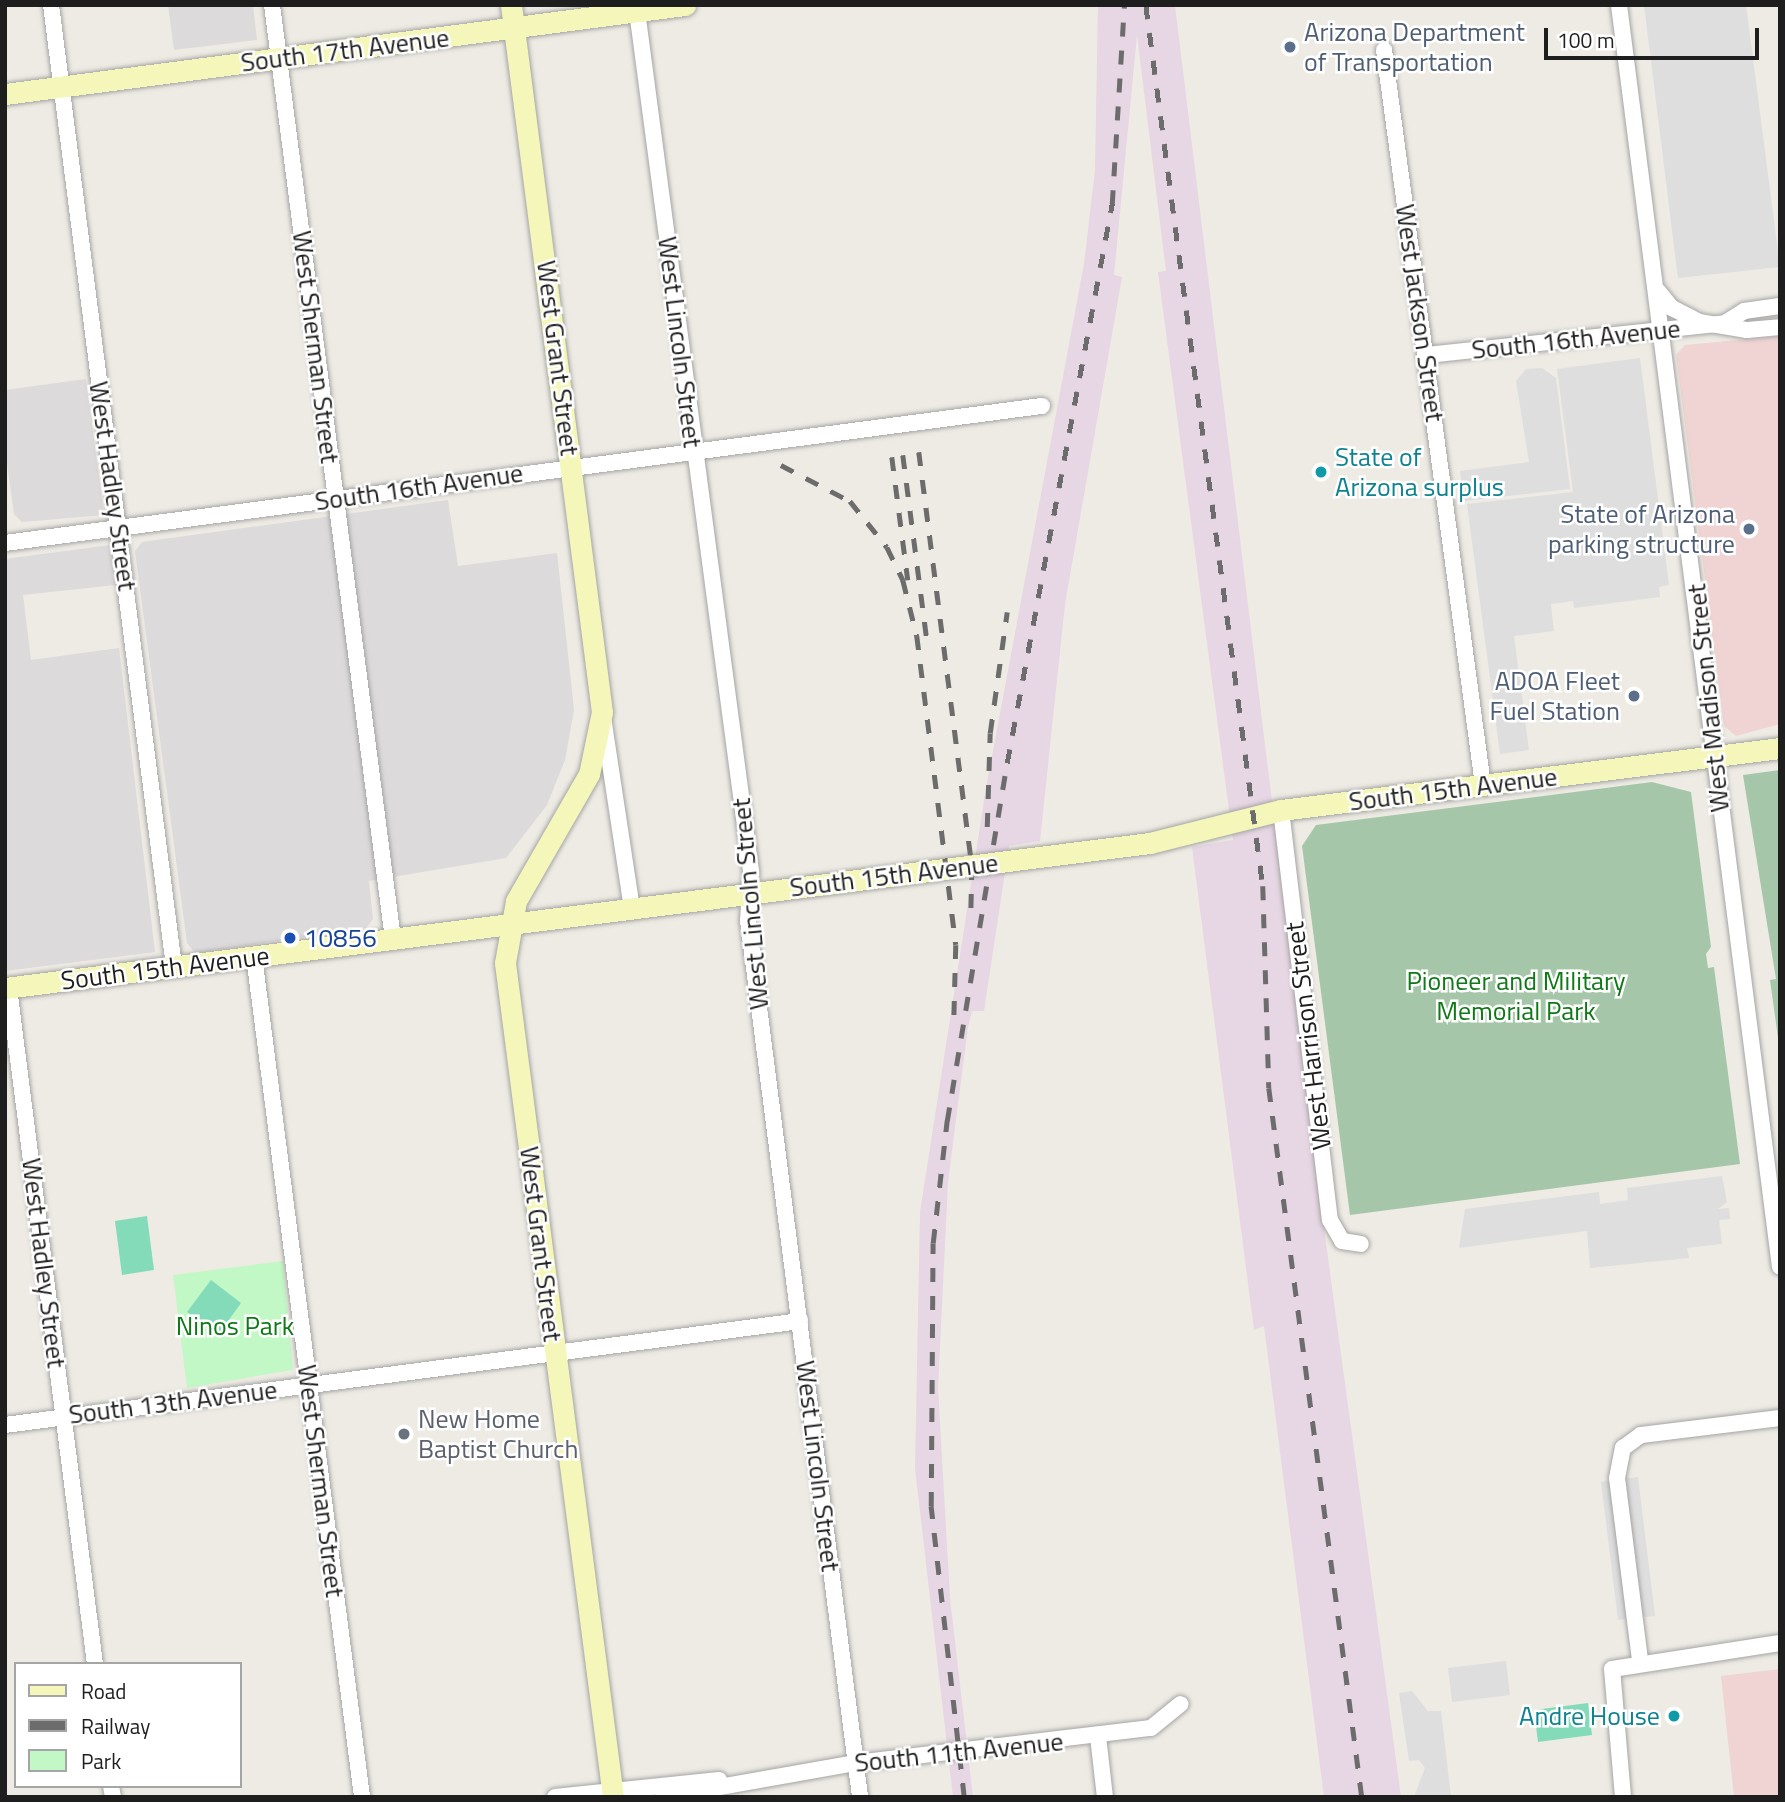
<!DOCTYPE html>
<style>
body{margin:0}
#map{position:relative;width:1785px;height:1802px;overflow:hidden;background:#eeebe4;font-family:"Titillium Web",sans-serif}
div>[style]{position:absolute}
.residential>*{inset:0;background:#dcdada}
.commercial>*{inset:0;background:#efd4d3}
.industrial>*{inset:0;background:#e7d6e4}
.cemetery>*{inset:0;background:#a6c6aa}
.park>*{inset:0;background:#c2f7c6}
.pitch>*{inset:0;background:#84dbb9}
.parking>*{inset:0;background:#dedede}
.roads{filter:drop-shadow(0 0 2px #a5a5a5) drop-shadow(0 0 2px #a5a5a5)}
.minor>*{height:16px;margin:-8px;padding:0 8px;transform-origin:8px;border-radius:8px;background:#fff}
.secondary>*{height:21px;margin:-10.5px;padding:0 10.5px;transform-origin:10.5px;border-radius:10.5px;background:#f4f7b9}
.rail>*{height:4.5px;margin-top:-2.25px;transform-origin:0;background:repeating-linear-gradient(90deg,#6c6c6c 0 14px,transparent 0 28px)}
.dots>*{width:19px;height:19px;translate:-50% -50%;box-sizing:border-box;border:4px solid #fff;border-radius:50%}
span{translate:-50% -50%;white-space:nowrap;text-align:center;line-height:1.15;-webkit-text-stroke:5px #fff;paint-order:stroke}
.service-label{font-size:26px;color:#4e5e75}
.left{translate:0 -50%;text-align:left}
.right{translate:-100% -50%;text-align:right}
.street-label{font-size:26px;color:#1e1e1e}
.culture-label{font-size:26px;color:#0d838f}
.transit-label{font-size:26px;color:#164399}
.park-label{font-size:26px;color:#0f7817}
.worship-label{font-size:26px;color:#5b616d}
.frame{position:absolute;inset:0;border:7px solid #1e1e1e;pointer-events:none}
.legend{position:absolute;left:14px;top:1662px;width:228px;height:126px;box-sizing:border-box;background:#fff;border:2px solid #a5a5a5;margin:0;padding:9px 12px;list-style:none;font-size:21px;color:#1e1e1e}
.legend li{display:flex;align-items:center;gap:14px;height:35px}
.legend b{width:35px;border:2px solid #a5a5a5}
.scale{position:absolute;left:1544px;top:28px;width:215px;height:32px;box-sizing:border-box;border:4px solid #1e1e1e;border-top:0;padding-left:9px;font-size:21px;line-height:24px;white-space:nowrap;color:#1e1e1e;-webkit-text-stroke:5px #fff;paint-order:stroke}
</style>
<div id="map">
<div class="residential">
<div style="clip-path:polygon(168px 5px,253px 5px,257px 40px,174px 50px)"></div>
<div style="clip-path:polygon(86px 379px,104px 515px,22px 522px,14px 514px,5px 449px,5px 390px)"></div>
<div style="clip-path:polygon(448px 500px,458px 566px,557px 553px,574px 710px,565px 760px,547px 805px,506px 858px,369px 881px,373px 919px,366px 928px,195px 953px,187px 943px,135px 551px,142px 542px)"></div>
<div style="clip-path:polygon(110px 545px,115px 585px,23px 595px,31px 660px,119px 648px,155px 952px,5px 971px,5px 559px)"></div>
</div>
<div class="commercial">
<div style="clip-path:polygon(1780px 336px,1780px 724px,1736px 736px,1724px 726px,1676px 355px,1685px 345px)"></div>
<div style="clip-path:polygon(1780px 1669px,1780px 1797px,1734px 1797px,1721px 1676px)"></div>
</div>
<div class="industrial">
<div style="clip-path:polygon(1098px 5px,1175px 5px,1323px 1221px,1401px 1797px,1324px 1797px,1264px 1326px,1254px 1330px,1192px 847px,1233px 840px,1158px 272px,1166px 271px,1137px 35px,1114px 275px,1122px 277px,1065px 604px,1040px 841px,1009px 846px,984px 1011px,972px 1011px,968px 1027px,948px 1182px,938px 1388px,950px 1598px,973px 1797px,953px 1797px,915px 1468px,920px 1212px,986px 788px,1084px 264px,1095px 170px)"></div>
</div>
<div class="cemetery">
<div style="clip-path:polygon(1780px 770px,1780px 1052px,1770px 980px,1776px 979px,1743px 775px)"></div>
<div style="clip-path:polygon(1652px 782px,1691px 792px,1711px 947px,1706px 954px,1708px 968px,1714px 967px,1740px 1164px,1350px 1215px,1302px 846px,1316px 825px)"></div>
</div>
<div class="park">
<div style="clip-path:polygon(283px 1261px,293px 1370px,187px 1388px,173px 1275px)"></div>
</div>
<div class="pitch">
<div style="clip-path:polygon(147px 1216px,154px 1270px,122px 1275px,115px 1221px)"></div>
<div style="clip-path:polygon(211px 1280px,241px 1303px,218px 1335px,187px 1312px)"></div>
<div style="clip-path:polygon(1588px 1703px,1592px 1735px,1538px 1742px,1534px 1710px)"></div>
</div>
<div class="parking">
<div style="clip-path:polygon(1644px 5px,1746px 5px,1780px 267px,1678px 278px)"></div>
<div style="clip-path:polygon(1640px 358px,1669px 585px,1659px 587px,1660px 597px,1574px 608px,1573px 601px,1551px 604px,1554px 631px,1514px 636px,1529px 750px,1500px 754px,1467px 504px,1573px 492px,1557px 369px)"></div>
<div style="clip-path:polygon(1542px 368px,1556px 378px,1570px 489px,1463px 501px,1460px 471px,1529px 462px,1516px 381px,1526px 369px)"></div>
<div style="clip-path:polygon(1722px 1176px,1727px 1202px,1718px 1209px,1729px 1208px,1730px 1219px,1719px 1220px,1722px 1244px,1687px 1248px,1689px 1258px,1590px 1268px,1587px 1231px,1459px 1248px,1465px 1209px,1599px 1192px,1600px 1204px,1628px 1200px,1627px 1188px)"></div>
<div style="clip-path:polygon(1638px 1477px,1655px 1616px,1618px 1620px,1601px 1482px)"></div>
<div style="clip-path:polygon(1506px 1661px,1510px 1695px,1452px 1702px,1448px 1668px)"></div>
<div style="clip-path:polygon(1412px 1691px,1428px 1711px,1441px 1711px,1451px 1797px,1414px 1797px,1425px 1768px,1419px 1760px,1409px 1761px,1399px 1693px)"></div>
</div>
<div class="roads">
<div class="minor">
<div style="left:51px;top:5px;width:970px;rotate:82.71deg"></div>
<div style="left:272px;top:5px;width:942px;rotate:82.62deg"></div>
<div style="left:1619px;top:5px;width:1272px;rotate:82.73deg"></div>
<div style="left:637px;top:11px;width:868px;rotate:82.45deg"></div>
<div style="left:751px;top:871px;width:50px;rotate:93.4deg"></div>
<div style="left:748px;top:921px;width:883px;rotate:82.71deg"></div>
<div style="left:1384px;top:50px;width:742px;rotate:82.33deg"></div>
<div style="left:1658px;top:291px;width:22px;rotate:51deg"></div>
<div style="left:1672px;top:308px;width:30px;rotate:27deg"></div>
<div style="left:1699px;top:322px;width:49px;rotate:9.5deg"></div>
<div style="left:1747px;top:330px;width:33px;rotate:-5deg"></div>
<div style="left:1427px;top:355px;width:300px;rotate:-6.1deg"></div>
<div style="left:1725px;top:323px;width:22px;rotate:-32deg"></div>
<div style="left:1744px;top:311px;width:36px;rotate:-8deg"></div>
<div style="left:5px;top:543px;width:1046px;rotate:-7.53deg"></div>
<div style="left:603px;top:717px;width:194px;rotate:81.4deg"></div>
<div style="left:1281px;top:810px;width:413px;rotate:83.2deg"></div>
<div style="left:1330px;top:1220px;width:24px;rotate:60deg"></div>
<div style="left:1342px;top:1241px;width:19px;rotate:9deg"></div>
<div style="left:254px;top:956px;width:848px;rotate:82.68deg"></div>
<div style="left:9px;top:988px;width:681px;rotate:82.75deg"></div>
<div style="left:5px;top:1425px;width:802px;rotate:-7.45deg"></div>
<div style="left:1640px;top:1660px;width:183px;rotate:-97.2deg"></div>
<div style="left:1617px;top:1478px;width:31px;rotate:-79deg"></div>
<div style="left:1623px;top:1448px;width:22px;rotate:-36deg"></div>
<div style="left:1641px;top:1435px;width:140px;rotate:-7deg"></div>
<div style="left:1098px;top:1736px;width:61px;rotate:83.5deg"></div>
<div style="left:111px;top:1786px;width:11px;rotate:80deg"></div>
<div style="left:555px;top:1797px;width:165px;rotate:-5.9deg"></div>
<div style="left:663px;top:1797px;width:196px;rotate:-10deg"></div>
<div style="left:856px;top:1763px;width:297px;rotate:-6.8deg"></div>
<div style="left:1151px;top:1728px;width:38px;rotate:-39deg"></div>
<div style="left:1623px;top:1797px;width:128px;rotate:-94.9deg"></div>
<div style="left:1612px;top:1669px;width:170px;rotate:-8.8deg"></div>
</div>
<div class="secondary">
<div style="left:511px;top:5px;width:713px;rotate:82.67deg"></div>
<div style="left:602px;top:712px;width:63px;rotate:101.8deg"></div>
<div style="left:589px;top:774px;width:146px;rotate:119.9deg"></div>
<div style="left:516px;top:901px;width:63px;rotate:100.1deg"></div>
<div style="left:505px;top:963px;width:841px;rotate:82.62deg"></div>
<div style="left:5px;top:94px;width:686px;rotate:-7.46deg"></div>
<div style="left:5px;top:988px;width:1154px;rotate:-7.22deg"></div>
<div style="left:1150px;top:843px;width:135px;rotate:-14.1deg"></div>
<div style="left:1281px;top:810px;width:503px;rotate:-7.08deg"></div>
</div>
</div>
<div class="rail">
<div style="left:1146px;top:5px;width:889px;rotate:82.44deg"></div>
<div style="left:1263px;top:886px;width:202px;rotate:88.3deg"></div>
<div style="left:1269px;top:1088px;width:715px;rotate:82.53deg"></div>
<div style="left:919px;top:452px;width:417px;rotate:82.7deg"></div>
<div style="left:972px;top:866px;width:53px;rotate:91.1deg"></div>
<div style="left:903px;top:455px;width:187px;rotate:82.6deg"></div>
<div style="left:892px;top:457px;width:124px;rotate:82.6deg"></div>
<div style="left:781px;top:465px;width:78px;rotate:27.6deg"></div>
<div style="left:850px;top:501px;width:59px;rotate:51.2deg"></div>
<div style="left:887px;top:547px;width:37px;rotate:64deg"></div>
<div style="left:903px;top:580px;width:58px;rotate:76deg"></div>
<div style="left:917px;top:636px;width:311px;rotate:82.8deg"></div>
<div style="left:956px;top:945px;width:78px;rotate:91.5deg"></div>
<div style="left:987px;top:827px;width:94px;rotate:-88.2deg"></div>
<div style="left:990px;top:733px;width:122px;rotate:-82deg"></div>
<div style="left:655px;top:1797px;width:62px"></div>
<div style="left:964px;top:1797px;width:293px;rotate:-96.5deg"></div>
<div style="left:931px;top:1506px;width:263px;rotate:-89.6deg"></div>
<div style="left:933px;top:1243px;width:123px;rotate:-83.5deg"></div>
<div style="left:947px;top:1121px;width:363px;rotate:-80.5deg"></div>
<div style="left:1007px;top:763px;width:569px;rotate:-79.36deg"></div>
<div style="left:1112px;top:204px;width:199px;rotate:-86.5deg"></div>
</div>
<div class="dots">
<div style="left:1290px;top:47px;background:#5c6f8a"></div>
<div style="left:1321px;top:472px;background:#0f9aa8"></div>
<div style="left:1749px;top:529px;background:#5c6f8a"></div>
<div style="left:1634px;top:696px;background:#5c6f8a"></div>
<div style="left:290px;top:938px;background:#1a4fb4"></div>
<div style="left:404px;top:1434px;background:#6b7280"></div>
<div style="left:1674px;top:1716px;background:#0f9aa8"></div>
</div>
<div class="service-label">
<span class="left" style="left:1304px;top:47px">Arizona Department<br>of Transportation</span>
<span class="right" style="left:1735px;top:529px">State of Arizona<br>parking structure</span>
<span class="right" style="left:1620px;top:696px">ADOA Fleet<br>Fuel Station</span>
</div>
<div class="street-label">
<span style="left:345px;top:50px;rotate:-7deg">South 17th Avenue</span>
<span style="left:1420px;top:313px;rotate:82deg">West Jackson Street</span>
<span style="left:1576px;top:339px;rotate:-6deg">South 16th Avenue</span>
<span style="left:680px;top:342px;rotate:83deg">West Lincoln Street</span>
<span style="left:316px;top:347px;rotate:83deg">West Sherman Street</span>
<span style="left:558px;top:358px;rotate:83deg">West Grant Street</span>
<span style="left:113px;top:486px;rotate:82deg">West Hadley Street</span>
<span style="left:419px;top:487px;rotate:-8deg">South 16th Avenue</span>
<span style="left:1708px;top:698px;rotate:-96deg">West Madison Street</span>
<span style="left:1453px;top:789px;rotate:-7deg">South 15th Avenue</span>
<span style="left:894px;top:875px;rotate:-7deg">South 15th Avenue</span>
<span style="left:750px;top:904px;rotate:-95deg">West Lincoln Street</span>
<span style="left:165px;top:968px;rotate:-7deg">South 15th Avenue</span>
<span style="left:1308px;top:1036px;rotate:-97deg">West Harrison Street</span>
<span style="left:541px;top:1244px;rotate:83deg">West Grant Street</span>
<span style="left:44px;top:1263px;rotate:83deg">West Hadley Street</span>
<span style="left:173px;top:1402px;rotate:-7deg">South 13th Avenue</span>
<span style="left:818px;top:1466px;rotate:83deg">West Lincoln Street</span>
<span style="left:321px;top:1481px;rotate:83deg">West Sherman Street</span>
<span style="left:959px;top:1752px;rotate:-6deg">South 11th Avenue</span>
</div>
<div class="culture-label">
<span class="left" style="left:1335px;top:472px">State of<br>Arizona surplus</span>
<span class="right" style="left:1660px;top:1716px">Andre House</span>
</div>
<div class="transit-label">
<span class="left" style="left:304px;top:938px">10856</span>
</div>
<div class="park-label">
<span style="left:1516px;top:996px">Pioneer and Military<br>Memorial Park</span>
<span style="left:235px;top:1326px">Ninos Park</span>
</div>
<div class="worship-label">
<span class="left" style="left:418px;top:1434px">New Home<br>Baptist Church</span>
</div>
<div class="frame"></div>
<ul class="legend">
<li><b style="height:9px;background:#f4f7b9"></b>Road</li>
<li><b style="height:9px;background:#6c6c6c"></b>Railway</li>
<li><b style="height:19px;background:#c2f7c6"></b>Park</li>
</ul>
<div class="scale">100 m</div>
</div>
